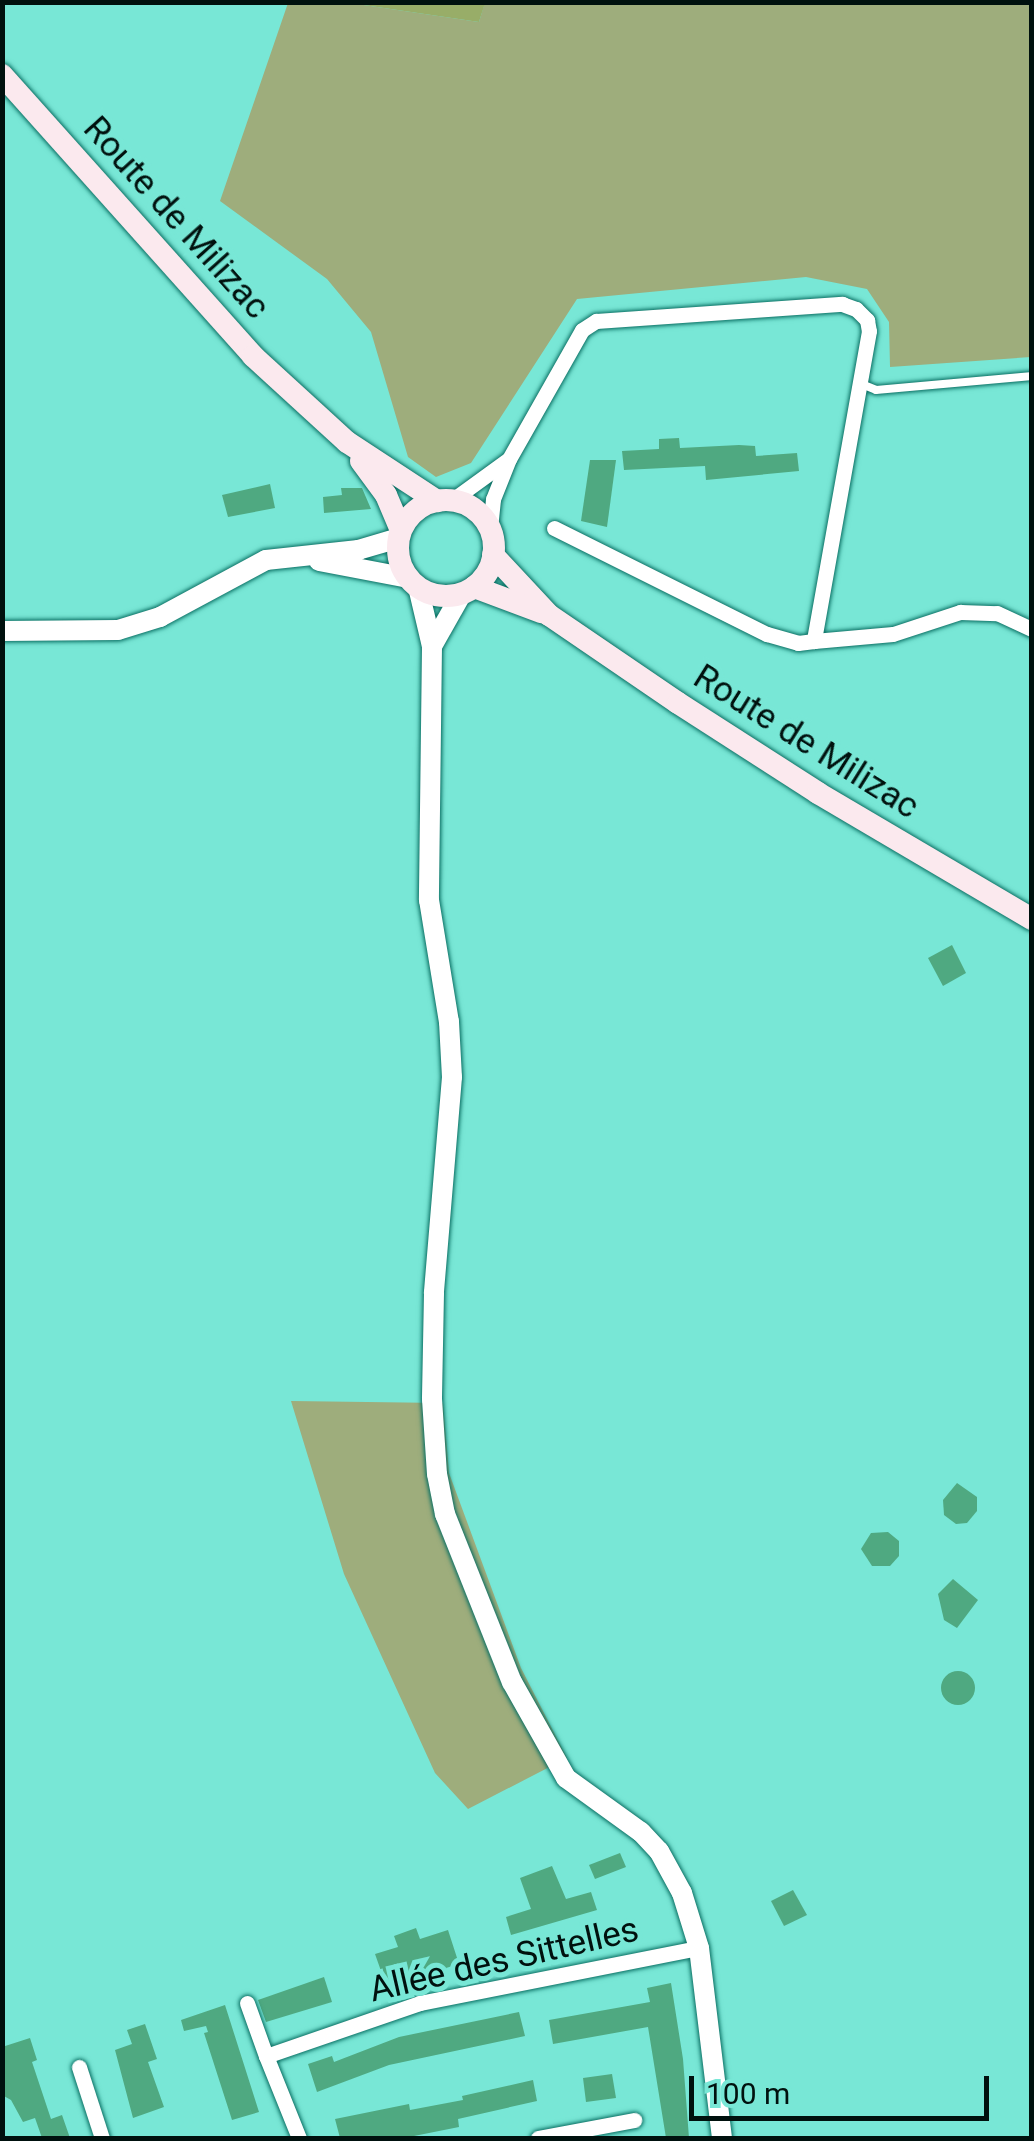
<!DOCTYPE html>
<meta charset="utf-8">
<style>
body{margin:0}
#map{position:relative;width:1034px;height:2141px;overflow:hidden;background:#78e7d6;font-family:Roboto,sans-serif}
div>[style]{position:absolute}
.green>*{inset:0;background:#9ead7c}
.forest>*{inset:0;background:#98ad68}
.building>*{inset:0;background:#4fa981}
.round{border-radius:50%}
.roads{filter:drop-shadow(0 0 2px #0a6f63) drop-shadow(0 0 2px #0a6f63)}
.service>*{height:8px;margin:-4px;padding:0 4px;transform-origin:4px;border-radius:4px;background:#fff}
.minor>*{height:15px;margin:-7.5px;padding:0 7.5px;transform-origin:7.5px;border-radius:7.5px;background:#fff}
.tertiary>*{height:20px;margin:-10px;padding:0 10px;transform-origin:10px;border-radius:10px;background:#fff}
.secondary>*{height:22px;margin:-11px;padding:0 11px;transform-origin:11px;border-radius:11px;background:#fbe9ee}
.secondary>.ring{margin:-11px;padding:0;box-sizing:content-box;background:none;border:22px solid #fbe9ee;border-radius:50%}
span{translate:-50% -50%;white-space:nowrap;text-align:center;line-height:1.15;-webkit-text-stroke:10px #78e7d6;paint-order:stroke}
.street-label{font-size:35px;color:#00110e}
.frame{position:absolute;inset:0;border:5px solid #00110e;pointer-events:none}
.scale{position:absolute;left:689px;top:2076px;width:300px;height:45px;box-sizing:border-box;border:5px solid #00110e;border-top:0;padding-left:12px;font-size:30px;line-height:35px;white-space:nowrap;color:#00110e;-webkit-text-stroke:8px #78e7d6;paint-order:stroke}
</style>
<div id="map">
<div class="green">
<div style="clip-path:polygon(485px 2px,1031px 3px,1031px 357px,890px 367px,889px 322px,867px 289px,806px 277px,577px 299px,471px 463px,436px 477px,408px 457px,371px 332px,327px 279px,220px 201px,288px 3px,350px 3px,479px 22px)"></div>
<div style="clip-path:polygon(291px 1401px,443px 1403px,449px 1473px,521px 1668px,567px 1758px,468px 1809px,435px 1773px,344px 1574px)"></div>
</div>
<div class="forest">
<div style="clip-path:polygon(350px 3px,485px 3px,479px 22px)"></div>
</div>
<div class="building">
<div style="clip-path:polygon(679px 438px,680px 448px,739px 445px,755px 446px,756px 456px,797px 453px,799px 471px,706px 480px,705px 466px,624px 470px,622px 451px,659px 449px,659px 439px)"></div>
<div style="clip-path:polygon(590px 460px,616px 460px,607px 527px,581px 521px)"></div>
<div style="clip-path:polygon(270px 484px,275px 508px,228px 517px,222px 495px)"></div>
<div style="clip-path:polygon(341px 488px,362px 488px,371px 509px,324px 513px,323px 497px,342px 495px)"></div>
<div style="clip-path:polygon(952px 945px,966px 973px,943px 986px,928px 958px)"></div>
<div style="clip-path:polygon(957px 1483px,977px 1497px,977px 1511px,967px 1523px,956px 1524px,944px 1515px,943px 1500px)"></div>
<div style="clip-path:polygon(888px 1532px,899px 1541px,899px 1556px,890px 1566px,872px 1566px,861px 1549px,871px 1533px)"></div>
<div style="clip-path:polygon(953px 1579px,978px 1600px,957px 1628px,944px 1620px,938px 1594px)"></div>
<div class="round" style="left:941px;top:1671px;width:34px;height:34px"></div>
<div style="clip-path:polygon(620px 1853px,626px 1867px,595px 1879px,589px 1865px)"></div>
<div style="clip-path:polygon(552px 1866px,566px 1899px,591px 1892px,597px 1910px,511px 1935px,506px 1917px,531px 1909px,520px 1878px)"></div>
<div style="clip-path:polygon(793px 1890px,807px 1915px,784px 1926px,771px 1901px)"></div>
<div style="clip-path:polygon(416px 1928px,420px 1939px,448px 1930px,459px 1964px,446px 1968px,448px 1974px,402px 1990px,400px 1984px,387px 1988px,375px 1954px,398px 1947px,394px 1936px)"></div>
<div style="clip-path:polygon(324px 1977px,332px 2002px,266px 2022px,258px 2000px)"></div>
<div style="clip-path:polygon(671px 1983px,683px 2059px,689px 2138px,666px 2138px,648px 2027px,553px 2044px,549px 2020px,650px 2002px,647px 1988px)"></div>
<div style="clip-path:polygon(225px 2005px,259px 2112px,232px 2120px,204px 2033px,208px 2032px,206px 2026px,184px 2031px,181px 2020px)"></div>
<div style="clip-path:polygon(519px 2012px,525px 2036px,389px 2065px,317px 2092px,308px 2064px,332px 2056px,334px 2062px,399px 2037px)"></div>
<div style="clip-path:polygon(145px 2024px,157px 2059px,148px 2062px,164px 2107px,133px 2118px,115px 2050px,132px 2044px,127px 2030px)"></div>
<div style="clip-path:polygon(30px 2038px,37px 2060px,32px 2062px,51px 2119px,62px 2115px,70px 2138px,42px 2138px,35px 2118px,23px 2122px,11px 2100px,2px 2095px,2px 2047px)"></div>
<div style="clip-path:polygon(612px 2074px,616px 2098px,586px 2102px,583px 2078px)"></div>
<div style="clip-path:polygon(533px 2080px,537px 2101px,458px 2119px,459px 2127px,404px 2138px,340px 2138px,335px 2119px,409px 2104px,410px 2110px,463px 2100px,462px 2096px)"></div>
</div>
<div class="roads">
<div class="service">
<div style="left:859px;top:383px;width:18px;rotate:22deg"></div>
<div style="left:876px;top:390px;width:157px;rotate:-5.1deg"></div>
</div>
<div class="minor">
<div style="left:451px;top:501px;width:68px;rotate:-36deg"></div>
<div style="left:490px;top:528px;width:29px;rotate:-84deg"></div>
<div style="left:493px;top:499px;width:43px;rotate:-68.2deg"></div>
<div style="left:509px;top:459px;width:148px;rotate:-60.5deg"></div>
<div style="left:582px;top:330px;width:17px;rotate:-33deg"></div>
<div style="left:596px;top:321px;width:247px;rotate:-4deg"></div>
<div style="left:842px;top:304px;width:15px;rotate:20deg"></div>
<div style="left:856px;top:309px;width:16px;rotate:45deg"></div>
<div style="left:867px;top:320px;width:11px;rotate:80deg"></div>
<div style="left:869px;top:331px;width:315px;rotate:100.1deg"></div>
<div style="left:814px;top:641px;width:79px;rotate:-5.1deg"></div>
<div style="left:893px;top:634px;width:71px;rotate:-18.2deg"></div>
<div style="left:960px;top:612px;width:37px;rotate:2deg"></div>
<div style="left:997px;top:613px;width:38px;rotate:25deg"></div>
<div style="left:554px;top:528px;width:238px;rotate:26.5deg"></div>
<div style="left:767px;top:634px;width:32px;rotate:16deg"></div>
<div style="left:798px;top:643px;width:16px;rotate:-7deg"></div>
<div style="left:247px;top:2003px;width:56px;rotate:70.3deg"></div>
<div style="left:79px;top:2067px;width:75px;rotate:72.1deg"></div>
<div style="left:299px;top:2138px;width:88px;rotate:-111.9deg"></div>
<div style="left:266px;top:2056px;width:163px;rotate:-19deg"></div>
<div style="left:420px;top:2003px;width:284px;rotate:-11.2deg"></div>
<div style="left:538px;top:2138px;width:98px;rotate:-10.6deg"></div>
</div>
<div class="tertiary">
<div style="left:319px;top:561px;width:91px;rotate:10.8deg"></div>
<div style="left:418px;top:587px;width:61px;rotate:76.7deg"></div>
<div style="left:432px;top:646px;width:254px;rotate:90.7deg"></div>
<div style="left:429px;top:900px;width:124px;rotate:80.7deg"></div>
<div style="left:449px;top:1022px;width:55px;rotate:86.9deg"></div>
<div style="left:452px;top:1077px;width:217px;rotate:94.8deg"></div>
<div style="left:434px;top:1293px;width:106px;rotate:91.1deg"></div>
<div style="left:432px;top:1399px;width:75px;rotate:86.2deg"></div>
<div style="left:437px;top:1474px;width:41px;rotate:78.7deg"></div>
<div style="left:445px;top:1514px;width:181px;rotate:68.3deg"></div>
<div style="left:512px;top:1682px;width:110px;rotate:60.6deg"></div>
<div style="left:566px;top:1778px;width:92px;rotate:35.8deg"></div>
<div style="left:641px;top:1832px;width:26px;rotate:47deg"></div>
<div style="left:659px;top:1851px;width:48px;rotate:61.3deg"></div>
<div style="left:682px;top:1893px;width:58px;rotate:72.8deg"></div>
<div style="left:699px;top:1948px;width:191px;rotate:83.1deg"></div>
<div style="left:2px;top:631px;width:116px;rotate:-0.5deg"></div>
<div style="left:118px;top:630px;width:44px;rotate:-17.2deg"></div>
<div style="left:160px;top:617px;width:120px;rotate:-28.3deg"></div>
<div style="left:266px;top:560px;width:93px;rotate:-6.2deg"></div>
<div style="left:358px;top:550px;width:43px;rotate:-16.3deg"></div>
<div style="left:432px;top:646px;width:61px;rotate:-60.5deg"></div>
</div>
<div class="secondary">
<div style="left:2px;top:75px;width:377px;rotate:48.2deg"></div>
<div style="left:253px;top:356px;width:127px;rotate:42.5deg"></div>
<div style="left:347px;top:442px;width:108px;rotate:33.2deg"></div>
<div style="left:361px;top:461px;width:42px;rotate:53.7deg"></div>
<div style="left:386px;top:495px;width:36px;rotate:67deg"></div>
<div class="ring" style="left:398px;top:500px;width:74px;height:74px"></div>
<div style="left:493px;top:555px;width:82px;rotate:47deg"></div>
<div style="left:549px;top:615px;width:156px;rotate:34.3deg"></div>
<div style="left:678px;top:703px;width:166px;rotate:32.7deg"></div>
<div style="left:818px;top:793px;width:248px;rotate:30.5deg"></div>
<div style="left:474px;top:587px;width:72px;rotate:20.5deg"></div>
</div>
</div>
<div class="street-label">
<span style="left:176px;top:218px;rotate:48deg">Route de Milizac</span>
<span style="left:806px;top:742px;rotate:32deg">Route de Milizac</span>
<span style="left:504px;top:1960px;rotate:-13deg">Allée des Sittelles</span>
</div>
<div class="frame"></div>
<div class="scale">100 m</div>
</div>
